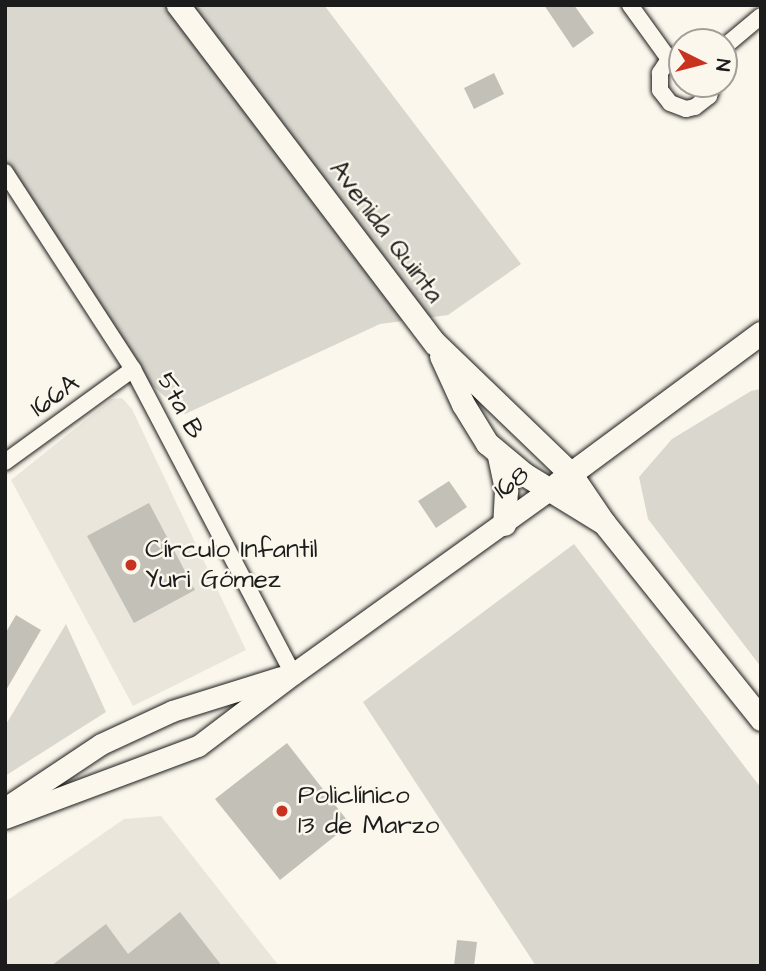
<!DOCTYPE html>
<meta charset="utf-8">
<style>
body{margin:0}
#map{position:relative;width:766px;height:971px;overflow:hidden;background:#fbf7ec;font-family:"Architects Daughter",sans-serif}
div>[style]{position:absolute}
.built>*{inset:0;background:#eae6dc}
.green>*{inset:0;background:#dad7ce}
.building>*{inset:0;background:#c3c0b8}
.roads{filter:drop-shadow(0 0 2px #1c1c1c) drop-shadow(0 0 2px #1c1c1c)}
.minor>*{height:16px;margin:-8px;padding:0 8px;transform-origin:8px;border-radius:8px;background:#fbf7ec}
.tertiary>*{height:21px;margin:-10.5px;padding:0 10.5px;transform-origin:10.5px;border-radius:10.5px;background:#fbf7ec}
.secondary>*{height:23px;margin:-11.5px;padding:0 11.5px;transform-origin:11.5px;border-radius:11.5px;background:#fbf7ec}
.dots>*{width:19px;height:19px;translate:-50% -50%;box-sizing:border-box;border:4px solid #fbf7ec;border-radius:50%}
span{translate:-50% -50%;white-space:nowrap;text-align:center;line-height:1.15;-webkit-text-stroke:5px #fbf7ec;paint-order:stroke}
.street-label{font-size:26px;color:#1c1c1c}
.poi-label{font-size:26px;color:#1c1c1c}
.left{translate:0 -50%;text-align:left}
.frame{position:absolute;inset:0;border:7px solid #1c1c1c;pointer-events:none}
.north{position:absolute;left:668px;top:28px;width:70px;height:70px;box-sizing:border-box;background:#fbf7ec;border:2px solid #a29f99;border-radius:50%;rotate:96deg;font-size:19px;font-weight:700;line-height:28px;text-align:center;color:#1c1c1c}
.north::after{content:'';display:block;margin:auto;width:24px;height:32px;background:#c8321e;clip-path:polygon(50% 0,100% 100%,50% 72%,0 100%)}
</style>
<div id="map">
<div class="built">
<div style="clip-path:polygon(122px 398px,132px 409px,246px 650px,133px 706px,11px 480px,112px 399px)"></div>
<div style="clip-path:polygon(161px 816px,279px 966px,5px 966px,5px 902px,124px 819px)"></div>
</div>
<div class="green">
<div style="clip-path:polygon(5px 5px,324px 5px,521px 264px,448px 315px,380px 324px,185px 414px,133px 369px,5px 171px)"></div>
<div style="clip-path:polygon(761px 389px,761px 667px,648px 519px,639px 477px,672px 439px,751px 391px)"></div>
<div style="clip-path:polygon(574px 544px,761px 788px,761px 966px,536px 966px,363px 702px)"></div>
<div style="clip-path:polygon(66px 624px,106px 712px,5px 776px,5px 726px)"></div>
</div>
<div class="building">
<div style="clip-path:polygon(544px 5px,574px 5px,594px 33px,573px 48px)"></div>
<div style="clip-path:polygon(494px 73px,504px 94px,474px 109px,464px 88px)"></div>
<div style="clip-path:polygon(449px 481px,467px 507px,436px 528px,418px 501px)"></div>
<div style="clip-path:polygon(149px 503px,195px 590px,134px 623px,87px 536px)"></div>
<div style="clip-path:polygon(16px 615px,41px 630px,5px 692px,5px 634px)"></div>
<div style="clip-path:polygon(287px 743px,350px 824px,280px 880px,215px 799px)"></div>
<div style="clip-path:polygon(180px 912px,222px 966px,51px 966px,106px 924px,128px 954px)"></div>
<div style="clip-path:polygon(457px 940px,477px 942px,474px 966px,454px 966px)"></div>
</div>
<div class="roads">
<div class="minor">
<div style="left:630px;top:5px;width:67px;rotate:54.2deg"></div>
<div style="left:724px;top:47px;width:48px;rotate:-40deg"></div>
<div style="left:682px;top:54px;width:14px;rotate:159deg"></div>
<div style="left:669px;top:59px;width:17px;rotate:123deg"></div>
<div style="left:660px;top:73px;width:17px;rotate:90deg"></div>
<div style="left:660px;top:90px;width:16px;rotate:52deg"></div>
<div style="left:670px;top:103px;width:17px;rotate:21deg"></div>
<div style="left:686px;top:109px;width:9px;rotate:-13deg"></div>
<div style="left:695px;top:107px;width:18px;rotate:-38deg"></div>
<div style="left:709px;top:96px;width:13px;rotate:-72deg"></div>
<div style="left:5px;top:172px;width:235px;rotate:57deg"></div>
<div style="left:133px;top:369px;width:344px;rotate:62.3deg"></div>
<div style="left:5px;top:462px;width:158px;rotate:-36deg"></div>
</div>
<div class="tertiary">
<div style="left:5px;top:808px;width:115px;rotate:-33.7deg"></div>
<div style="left:101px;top:744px;width:78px;rotate:-24.9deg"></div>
<div style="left:172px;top:711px;width:114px;rotate:-17.3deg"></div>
<div style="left:5px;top:818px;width:206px;rotate:-20.5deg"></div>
<div style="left:198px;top:746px;width:119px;rotate:-37.2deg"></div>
<div style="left:293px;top:674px;width:315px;rotate:-35.7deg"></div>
</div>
<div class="secondary">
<div style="left:178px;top:5px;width:425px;rotate:52.8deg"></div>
<div style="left:435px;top:343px;width:187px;rotate:43.9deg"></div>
<div style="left:570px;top:473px;width:60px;rotate:55.8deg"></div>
<div style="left:441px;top:356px;width:53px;rotate:65.4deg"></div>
<div style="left:463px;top:404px;width:46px;rotate:58.4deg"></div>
<div style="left:487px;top:443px;width:48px;rotate:40deg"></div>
<div style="left:524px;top:474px;width:94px;rotate:31.5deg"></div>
<div style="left:604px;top:523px;width:251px;rotate:51.3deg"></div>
<div style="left:499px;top:456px;width:35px;rotate:78deg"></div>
<div style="left:506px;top:490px;width:34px;rotate:93deg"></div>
<div style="left:558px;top:483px;width:252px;rotate:-36.5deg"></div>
</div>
</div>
<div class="dots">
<div style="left:131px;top:565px;background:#c8321e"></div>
<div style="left:282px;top:811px;background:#c8321e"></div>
</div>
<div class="street-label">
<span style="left:386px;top:232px;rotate:53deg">Avenida Quinta</span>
<span style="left:55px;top:396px;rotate:-36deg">166A</span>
<span style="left:180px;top:406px;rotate:62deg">5ta B</span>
<span style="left:512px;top:483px;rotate:-37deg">168</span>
</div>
<div class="poi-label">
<span class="left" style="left:145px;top:565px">Círculo Infantil<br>Yuri Gómez</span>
<span class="left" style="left:298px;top:811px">Policlínico<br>13 de Marzo</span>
</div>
<div class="frame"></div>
<div class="north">N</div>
</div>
